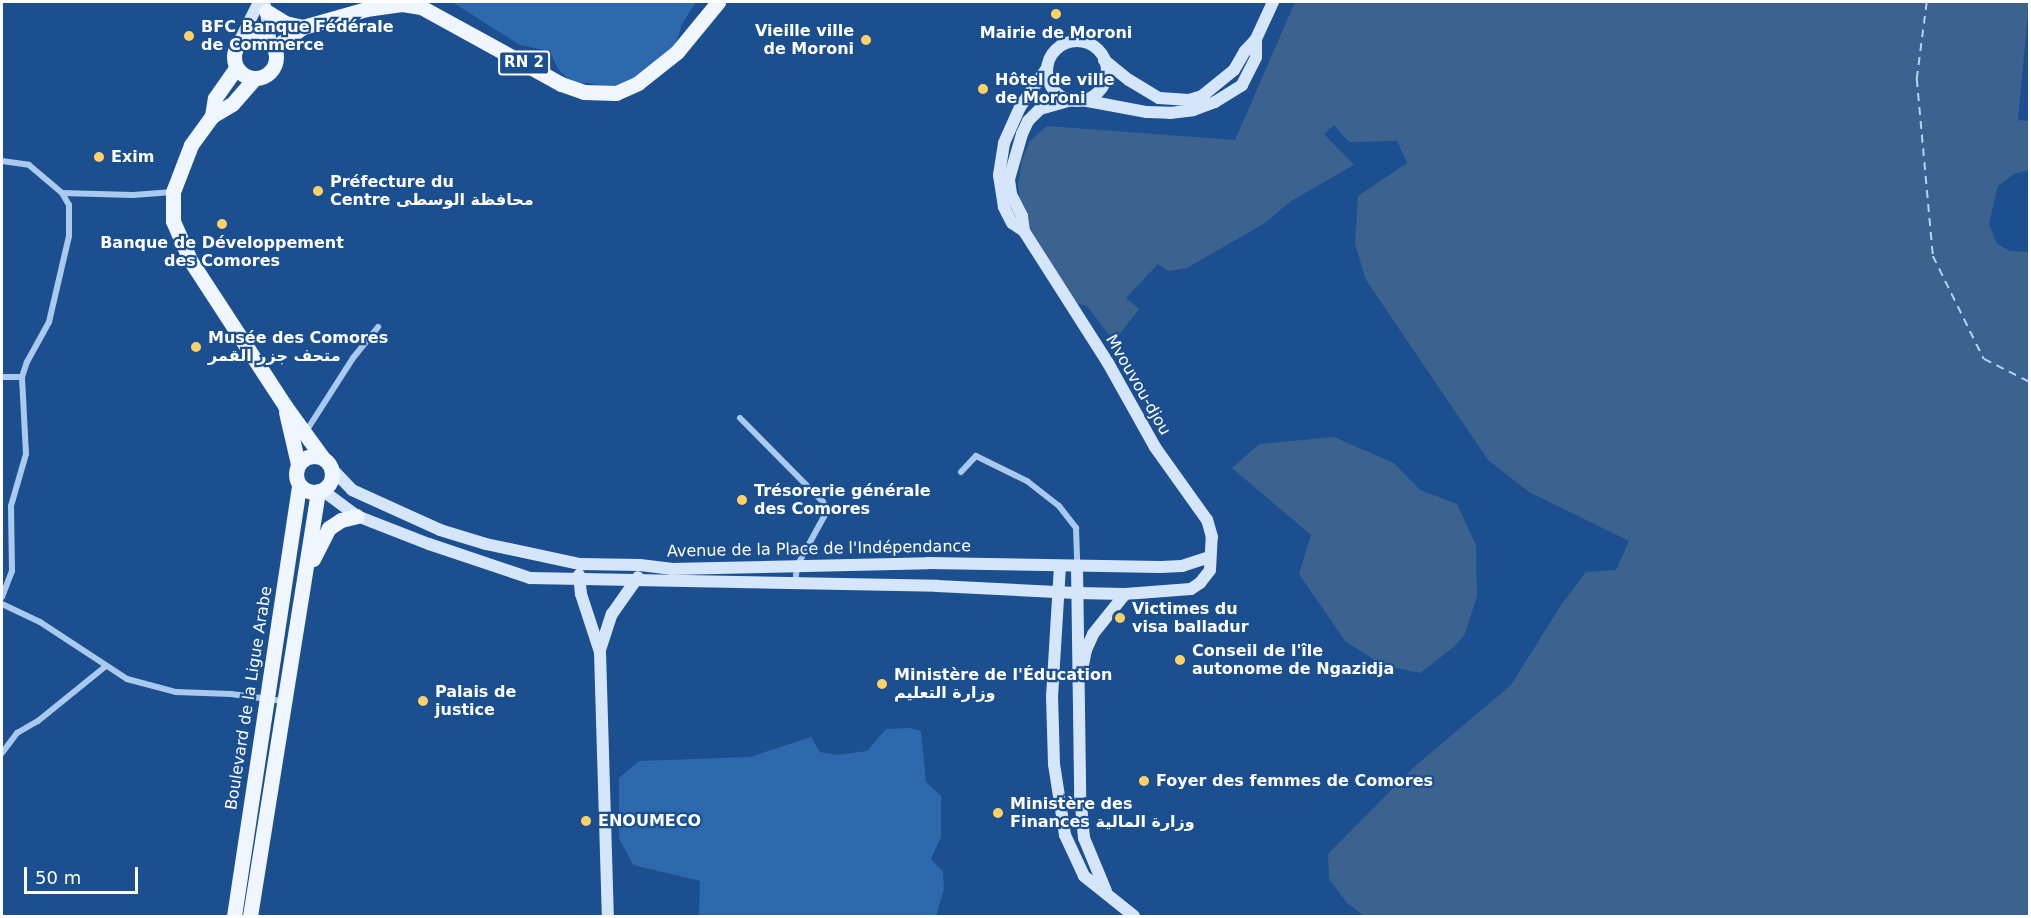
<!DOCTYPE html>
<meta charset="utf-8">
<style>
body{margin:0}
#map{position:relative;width:2031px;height:918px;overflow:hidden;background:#1b4f8f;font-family:"DejaVu Sans",Cairo,sans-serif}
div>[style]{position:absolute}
.green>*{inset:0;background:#2e69ad}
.water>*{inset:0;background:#3c6290}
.ferry>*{height:1.5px;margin-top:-0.75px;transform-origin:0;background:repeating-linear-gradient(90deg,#b5d3f5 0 8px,transparent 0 14px)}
.street>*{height:6px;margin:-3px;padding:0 3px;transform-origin:3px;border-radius:3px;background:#a9c9ee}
.secondary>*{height:12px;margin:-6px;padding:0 6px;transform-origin:6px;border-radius:6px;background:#d6e6fa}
.secondary>.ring{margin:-6px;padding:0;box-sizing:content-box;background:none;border:12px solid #d6e6fa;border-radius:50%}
.primary>*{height:15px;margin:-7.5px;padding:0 7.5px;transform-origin:7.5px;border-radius:7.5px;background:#f0f6ff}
.primary>.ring{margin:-7.5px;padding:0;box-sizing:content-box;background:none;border:15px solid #f0f6ff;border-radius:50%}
.dots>*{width:16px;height:16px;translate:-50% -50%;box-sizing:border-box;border:3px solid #1b4f8f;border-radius:50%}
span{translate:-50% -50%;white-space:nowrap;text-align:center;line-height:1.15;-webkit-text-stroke:4.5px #1b4f8f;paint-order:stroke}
.shield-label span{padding:2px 4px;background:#1b4f8f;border:2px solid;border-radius:4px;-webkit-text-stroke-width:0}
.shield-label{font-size:15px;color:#fff;font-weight:700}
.poi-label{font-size:16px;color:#fff;font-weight:700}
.left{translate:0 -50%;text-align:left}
.right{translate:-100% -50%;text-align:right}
.street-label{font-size:16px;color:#fff}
.frame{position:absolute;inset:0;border:3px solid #fff;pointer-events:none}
.scale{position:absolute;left:24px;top:867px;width:114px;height:27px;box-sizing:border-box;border:3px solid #fff;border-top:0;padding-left:8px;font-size:18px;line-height:21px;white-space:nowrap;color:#fff;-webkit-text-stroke:4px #1b4f8f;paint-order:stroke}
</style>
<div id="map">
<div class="green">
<div style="clip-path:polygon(452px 2px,696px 2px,682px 24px,675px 46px,649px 70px,612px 89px,590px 83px,572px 83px,558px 69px,550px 51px,520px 45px)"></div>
<div style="clip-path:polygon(910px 728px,921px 731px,926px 782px,941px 796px,941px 837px,931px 859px,943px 872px,944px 889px,936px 916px,699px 916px,700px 881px,633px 865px,619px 838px,619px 778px,639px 761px,750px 757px,811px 737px,820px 752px,837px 755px,867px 751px,886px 729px)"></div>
</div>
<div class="water">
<div style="clip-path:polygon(1295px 2px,2029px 2px,2018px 120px,2029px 121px,2029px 170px,2014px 174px,1998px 186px,1989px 224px,1997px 244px,2010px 251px,2029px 252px,2029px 916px,1364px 916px,1347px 903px,1329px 879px,1328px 854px,1414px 767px,1511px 685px,1561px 605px,1586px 572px,1616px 570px,1629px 541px,1529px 492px,1488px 460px,1366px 280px,1355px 244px,1358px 196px,1407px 163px,1397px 141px,1349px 142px,1334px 125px,1324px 134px,1354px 165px,1291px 201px,1265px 223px,1187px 268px,1168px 271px,1158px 264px,1126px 298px,1139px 309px,1118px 336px,1109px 335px,1087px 306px,1071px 302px,1035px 245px,1022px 215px,1018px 185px,1022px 160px,1030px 141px,1047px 126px,1235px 140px)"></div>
<div style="clip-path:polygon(1334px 437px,1394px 463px,1420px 490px,1457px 504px,1476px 545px,1477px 596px,1465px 634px,1455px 646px,1420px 673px,1382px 665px,1345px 641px,1299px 574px,1311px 535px,1232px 468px,1259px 444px)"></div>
</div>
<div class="ferry">
<div style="left:1927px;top:2px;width:78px;rotate:97.4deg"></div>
<div style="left:1917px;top:79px;width:178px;rotate:84.8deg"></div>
<div style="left:1933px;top:256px;width:115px;rotate:63.7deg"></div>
<div style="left:1984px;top:359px;width:51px;rotate:26.6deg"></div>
</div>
<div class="street">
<div style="left:2px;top:161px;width:27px;rotate:8deg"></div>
<div style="left:29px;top:165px;width:43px;rotate:40.3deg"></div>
<div style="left:62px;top:193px;width:71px;rotate:1.6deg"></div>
<div style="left:133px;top:195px;width:40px;rotate:-4.3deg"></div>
<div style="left:2px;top:377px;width:20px"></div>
<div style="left:740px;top:418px;width:118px;rotate:45.3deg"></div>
<div style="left:823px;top:502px;width:10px;rotate:66deg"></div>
<div style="left:827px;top:511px;width:63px;rotate:118.6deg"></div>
<div style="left:797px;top:566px;width:18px;rotate:96deg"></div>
<div style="left:305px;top:433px;width:89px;rotate:-57.4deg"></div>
<div style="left:353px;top:358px;width:40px;rotate:-51deg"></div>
<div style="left:961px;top:472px;width:22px;rotate:-47deg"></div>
<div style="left:976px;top:456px;width:57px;rotate:26.1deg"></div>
<div style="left:1027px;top:481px;width:41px;rotate:38deg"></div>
<div style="left:1059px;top:506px;width:28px;rotate:52deg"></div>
<div style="left:1076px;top:528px;width:37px;rotate:88deg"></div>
<div style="left:2px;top:597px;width:28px;rotate:-69deg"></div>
<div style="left:12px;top:571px;width:65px;rotate:-90.9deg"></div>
<div style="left:11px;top:506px;width:54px;rotate:-73.9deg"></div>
<div style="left:26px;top:454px;width:77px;rotate:-93deg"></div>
<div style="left:22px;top:377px;width:16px;rotate:-72deg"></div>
<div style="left:27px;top:362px;width:46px;rotate:-61.2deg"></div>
<div style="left:49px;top:322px;width:88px;rotate:-76.9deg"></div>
<div style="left:69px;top:236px;width:31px;rotate:-90deg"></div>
<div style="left:69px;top:205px;width:14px;rotate:-120deg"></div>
<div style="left:2px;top:604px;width:42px;rotate:25.3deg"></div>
<div style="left:40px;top:622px;width:104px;rotate:33.2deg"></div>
<div style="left:127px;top:679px;width:51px;rotate:14.9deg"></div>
<div style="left:176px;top:692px;width:55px;rotate:2.1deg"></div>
<div style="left:231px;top:694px;width:52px;rotate:7.7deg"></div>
<div style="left:2px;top:753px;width:25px;rotate:-53deg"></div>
<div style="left:17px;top:733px;width:24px;rotate:-30deg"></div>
<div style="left:38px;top:721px;width:87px;rotate:-39deg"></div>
</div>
<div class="secondary">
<div style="left:265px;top:6px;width:37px;rotate:81deg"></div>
<div class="ring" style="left:1047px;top:41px;width:48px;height:48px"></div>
<div style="left:237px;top:46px;width:49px;rotate:-63.4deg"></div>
<div style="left:1104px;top:60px;width:32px;rotate:39deg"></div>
<div style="left:1129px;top:80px;width:35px;rotate:31deg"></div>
<div style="left:1159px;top:98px;width:30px;rotate:4deg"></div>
<div style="left:1189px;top:100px;width:14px;rotate:-17deg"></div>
<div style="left:1202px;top:96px;width:41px;rotate:-39.1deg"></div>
<div style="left:1234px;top:70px;width:22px;rotate:-60deg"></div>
<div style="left:1245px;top:51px;width:16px;rotate:-47deg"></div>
<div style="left:1256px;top:39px;width:41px;rotate:-65.3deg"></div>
<div style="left:1082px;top:100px;width:66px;rotate:10.5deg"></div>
<div style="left:1147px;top:112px;width:23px;rotate:2deg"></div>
<div style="left:1170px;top:113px;width:23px;rotate:-7deg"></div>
<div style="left:1193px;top:110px;width:23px;rotate:-20deg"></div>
<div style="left:1215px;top:102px;width:32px;rotate:-32deg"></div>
<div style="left:1242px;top:85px;width:31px;rotate:-63deg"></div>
<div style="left:1256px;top:57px;width:18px;rotate:-90deg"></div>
<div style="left:1024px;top:231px;width:15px;rotate:-98deg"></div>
<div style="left:1022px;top:216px;width:25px;rotate:-117deg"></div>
<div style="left:1011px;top:194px;width:15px;rotate:-98deg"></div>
<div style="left:1009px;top:179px;width:47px;rotate:-73.9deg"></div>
<div style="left:1022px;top:134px;width:14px;rotate:-65deg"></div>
<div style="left:1028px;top:121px;width:17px;rotate:-45deg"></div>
<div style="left:1040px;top:109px;width:32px;rotate:-16deg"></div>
<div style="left:332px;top:469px;width:29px;rotate:46deg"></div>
<div style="left:352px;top:490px;width:97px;rotate:24.4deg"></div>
<div style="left:440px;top:530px;width:48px;rotate:16.9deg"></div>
<div style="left:486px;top:544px;width:95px;rotate:12.1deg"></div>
<div style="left:579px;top:564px;width:61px;rotate:0.9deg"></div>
<div style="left:640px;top:565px;width:31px;rotate:7deg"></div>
<div style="left:671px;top:569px;width:257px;rotate:-1.3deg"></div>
<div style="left:928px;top:563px;width:233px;rotate:1deg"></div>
<div style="left:1161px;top:567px;width:21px;rotate:-3deg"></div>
<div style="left:1182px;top:566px;width:29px;rotate:-18deg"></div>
<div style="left:322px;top:490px;width:44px;rotate:36.6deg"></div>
<div style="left:357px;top:516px;width:77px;rotate:21.3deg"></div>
<div style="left:429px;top:544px;width:107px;rotate:18.6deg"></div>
<div style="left:530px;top:578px;width:407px;rotate:1.1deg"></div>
<div style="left:937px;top:586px;width:139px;rotate:2.9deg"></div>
<div style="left:1076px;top:593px;width:49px;rotate:1.2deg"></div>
<div style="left:1125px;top:594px;width:66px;rotate:-4.3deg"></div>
<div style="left:1191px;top:589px;width:11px;rotate:-34deg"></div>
<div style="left:1200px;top:583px;width:16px;rotate:-52deg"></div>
<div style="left:1210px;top:570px;width:33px;rotate:-87deg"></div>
<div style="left:1212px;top:537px;width:18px;rotate:-106deg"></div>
<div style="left:1207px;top:520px;width:90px;rotate:-125.5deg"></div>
<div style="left:1155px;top:447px;width:96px;rotate:-119.2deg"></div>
<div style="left:1108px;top:363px;width:156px;rotate:-122.5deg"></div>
<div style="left:1024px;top:231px;width:14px;rotate:-146deg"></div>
<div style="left:1012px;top:223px;width:18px;rotate:-117deg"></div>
<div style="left:1004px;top:207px;width:32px;rotate:-99deg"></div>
<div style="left:999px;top:175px;width:32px;rotate:-81deg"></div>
<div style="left:1004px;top:143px;width:39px;rotate:-66deg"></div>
<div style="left:1020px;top:107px;width:47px;rotate:-55.3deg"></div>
<div style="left:1060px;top:566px;width:130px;rotate:93.5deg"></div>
<div style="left:1052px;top:696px;width:68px;rotate:88.3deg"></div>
<div style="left:1054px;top:764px;width:72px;rotate:81.2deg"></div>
<div style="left:1065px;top:835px;width:45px;rotate:65.1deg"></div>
<div style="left:1084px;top:876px;width:64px;rotate:38.7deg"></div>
<div style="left:1077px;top:566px;width:228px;rotate:89.2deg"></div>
<div style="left:1080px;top:794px;width:44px;rotate:84.8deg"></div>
<div style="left:1084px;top:838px;width:57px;rotate:67.5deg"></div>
<div style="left:579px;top:575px;width:19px;rotate:84deg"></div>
<div style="left:581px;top:594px;width:61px;rotate:71.9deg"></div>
<div style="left:600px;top:652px;width:264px;rotate:88.3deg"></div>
<div style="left:600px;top:650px;width:38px;rotate:-72deg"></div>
<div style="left:612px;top:614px;width:45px;rotate:-54.9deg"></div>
<div style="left:1083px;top:665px;width:15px;rotate:-79deg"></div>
<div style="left:1086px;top:650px;width:17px;rotate:-66deg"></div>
<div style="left:1093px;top:634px;width:51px;rotate:-51.3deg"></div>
</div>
<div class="primary">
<div style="left:266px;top:11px;width:22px;rotate:32deg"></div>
<div style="left:285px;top:23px;width:18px;rotate:13deg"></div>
<div class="ring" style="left:234px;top:36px;width:27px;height:27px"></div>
<div style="left:274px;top:48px;width:36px;rotate:-36deg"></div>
<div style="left:303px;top:27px;width:66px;rotate:-15.9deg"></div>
<div style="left:366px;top:9px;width:36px;rotate:-8deg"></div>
<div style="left:402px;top:4px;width:19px;rotate:9deg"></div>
<div style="left:421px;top:7px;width:160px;rotate:28.8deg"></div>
<div style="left:561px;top:84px;width:24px;rotate:19deg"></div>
<div style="left:584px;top:92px;width:32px;rotate:2deg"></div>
<div style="left:616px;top:93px;width:24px;rotate:-24deg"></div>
<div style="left:638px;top:83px;width:50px;rotate:-38.5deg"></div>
<div style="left:677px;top:52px;width:65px;rotate:-50.6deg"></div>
<div style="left:254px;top:79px;width:33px;rotate:131deg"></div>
<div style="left:232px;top:104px;width:23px;rotate:149deg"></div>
<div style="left:212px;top:116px;width:36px;rotate:126deg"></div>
<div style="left:191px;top:145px;width:50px;rotate:111deg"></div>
<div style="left:173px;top:192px;width:29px;rotate:90deg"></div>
<div style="left:173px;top:221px;width:43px;rotate:66.4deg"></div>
<div style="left:190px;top:260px;width:174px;rotate:56.9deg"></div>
<div style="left:285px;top:406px;width:63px;rotate:54deg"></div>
<div style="left:212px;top:116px;width:18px;rotate:-81deg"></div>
<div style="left:215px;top:98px;width:37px;rotate:-55deg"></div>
<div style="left:286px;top:412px;width:53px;rotate:77deg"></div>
<div class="ring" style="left:296px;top:456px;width:21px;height:21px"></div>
<div style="left:313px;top:559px;width:35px;rotate:-63deg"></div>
<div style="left:329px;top:528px;width:14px;rotate:-34deg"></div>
<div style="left:341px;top:520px;width:16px;rotate:-14deg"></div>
<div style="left:234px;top:916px;width:436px;rotate:-81.4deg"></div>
<div style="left:250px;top:916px;width:430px;rotate:-80.9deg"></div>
</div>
<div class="dots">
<div style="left:1056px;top:14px;background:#ffd166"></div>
<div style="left:189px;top:36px;background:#ffd166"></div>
<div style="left:866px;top:40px;background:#ffd166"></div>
<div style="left:983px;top:89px;background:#ffd166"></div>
<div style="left:99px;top:157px;background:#ffd166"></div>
<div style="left:318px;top:191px;background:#ffd166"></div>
<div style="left:222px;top:224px;background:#ffd166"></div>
<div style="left:196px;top:347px;background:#ffd166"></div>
<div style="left:742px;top:500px;background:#ffd166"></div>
<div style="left:1120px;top:618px;background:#ffd166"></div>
<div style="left:1180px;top:660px;background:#ffd166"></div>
<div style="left:882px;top:684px;background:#ffd166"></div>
<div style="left:423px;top:701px;background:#ffd166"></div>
<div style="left:1144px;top:781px;background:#ffd166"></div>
<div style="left:998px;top:813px;background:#ffd166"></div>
<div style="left:586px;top:821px;background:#ffd166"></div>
</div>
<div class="shield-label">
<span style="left:524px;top:63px">RN 2</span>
</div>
<div class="poi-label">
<span class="left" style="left:201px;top:36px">BFC Banque Fédérale<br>de Commerce</span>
<span class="right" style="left:854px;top:40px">Vieille ville<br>de Moroni</span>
<span style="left:1056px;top:33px">Mairie de Moroni</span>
<span class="left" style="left:995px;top:89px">Hôtel de ville<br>de Moroni</span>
<span class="left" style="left:111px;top:157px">Exim</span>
<span class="left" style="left:330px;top:191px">Préfecture du<br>Centre محافظة الوسطى</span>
<span style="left:222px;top:252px">Banque de Développement<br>des Comores</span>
<span class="left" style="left:208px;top:347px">Musée des Comores<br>متحف جزر القمر</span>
<span class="left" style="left:754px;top:500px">Trésorerie générale<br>des Comores</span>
<span class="left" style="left:1132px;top:618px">Victimes du<br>visa balladur</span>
<span class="left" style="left:1192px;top:660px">Conseil de l'île<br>autonome de Ngazidja</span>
<span class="left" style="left:894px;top:684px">Ministère de l'Éducation<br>وزارة التعليم</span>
<span class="left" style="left:435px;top:701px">Palais de<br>justice</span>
<span class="left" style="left:1156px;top:781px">Foyer des femmes de Comores</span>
<span class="left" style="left:1010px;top:813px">Ministère des<br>Finances وزارة المالية</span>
<span class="left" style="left:598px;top:821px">ENOUMECO</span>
</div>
<div class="street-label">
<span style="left:1138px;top:385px;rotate:60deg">Mvouvou-djou</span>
<span style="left:819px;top:549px;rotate:-1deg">Avenue de la Place de l'Indépendance</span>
<span style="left:249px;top:698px;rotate:-81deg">Boulevard de la Ligue Arabe</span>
</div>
<div class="frame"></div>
<div class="scale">50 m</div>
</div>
